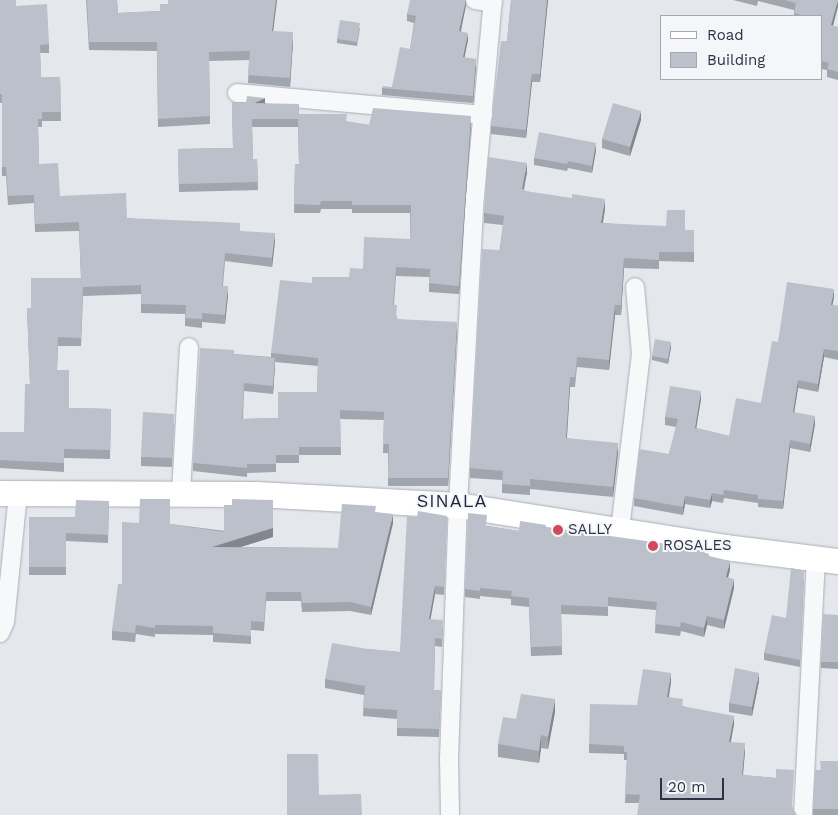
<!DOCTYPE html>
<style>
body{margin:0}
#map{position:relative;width:838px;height:815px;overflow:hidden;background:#e4e7ec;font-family:"Work Sans",sans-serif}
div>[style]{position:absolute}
.roads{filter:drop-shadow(0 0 1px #a9aeb7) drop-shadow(0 0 1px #a9aeb7)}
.street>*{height:18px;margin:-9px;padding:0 9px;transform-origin:9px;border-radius:9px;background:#f7f8fa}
.secondary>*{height:25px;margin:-12.5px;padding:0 12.5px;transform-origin:12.5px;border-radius:12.5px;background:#fff}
.wall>*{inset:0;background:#a1a5ae}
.shaded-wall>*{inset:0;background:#83868d}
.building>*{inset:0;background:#bbc0ca}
.dots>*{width:14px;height:14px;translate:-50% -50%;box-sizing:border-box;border:2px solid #f4f6f9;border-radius:50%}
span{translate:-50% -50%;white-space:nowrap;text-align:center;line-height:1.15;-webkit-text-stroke:4px #f4f6f9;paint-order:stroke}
.poi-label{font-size:15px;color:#2b3445}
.left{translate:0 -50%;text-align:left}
.quarter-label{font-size:18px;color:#1d2536;letter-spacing:1px}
.legend{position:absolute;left:660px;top:15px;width:162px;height:65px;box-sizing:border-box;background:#f4f6f9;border:1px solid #a4a8b1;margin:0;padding:6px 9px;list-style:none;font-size:15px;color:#2b3445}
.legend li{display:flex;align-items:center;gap:10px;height:25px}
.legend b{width:25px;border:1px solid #a4a8b1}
.scale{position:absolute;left:660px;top:778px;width:64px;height:22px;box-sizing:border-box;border:2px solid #2b3445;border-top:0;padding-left:6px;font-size:15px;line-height:18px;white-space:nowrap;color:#2b3445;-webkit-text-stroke:4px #f4f6f9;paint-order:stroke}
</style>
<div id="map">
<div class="roads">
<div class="street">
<div style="left:475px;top:0;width:18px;rotate:9deg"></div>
<div style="left:237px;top:93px;width:247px;rotate:5.1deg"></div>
<div style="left:181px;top:494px;width:147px;rotate:-86.9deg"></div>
<div style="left:620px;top:530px;width:177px;rotate:-83.2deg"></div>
<div style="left:641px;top:354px;width:67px;rotate:-95.1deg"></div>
<div style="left:0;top:633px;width:12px;rotate:-66deg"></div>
<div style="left:5px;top:622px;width:130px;rotate:-84.2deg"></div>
<div style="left:450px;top:815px;width:56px;rotate:-91deg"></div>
<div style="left:449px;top:759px;width:254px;rotate:-88deg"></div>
<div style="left:458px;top:505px;width:309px;rotate:-86.9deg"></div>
<div style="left:475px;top:196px;width:197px;rotate:-84.8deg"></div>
<div style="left:803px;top:815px;width:256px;rotate:-87.1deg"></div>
</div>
<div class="secondary">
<div style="left:0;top:493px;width:256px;rotate:0.2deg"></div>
<div style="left:256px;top:494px;width:202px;rotate:3.1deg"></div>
<div style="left:458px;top:505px;width:270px;rotate:8.9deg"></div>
<div style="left:725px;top:547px;width:114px;rotate:7.1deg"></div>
</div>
</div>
<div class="wall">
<div style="clip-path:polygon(0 0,16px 6px,49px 44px,49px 53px,40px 53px,41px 77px,60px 77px,61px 121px,42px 121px,42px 127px,38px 127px,39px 164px,60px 196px,127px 218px,240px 231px,275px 241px,272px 267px,225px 261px,223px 286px,228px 295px,225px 324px,202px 322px,202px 328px,185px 326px,185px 314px,141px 313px,141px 294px,83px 296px,81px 346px,58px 346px,57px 370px,69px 408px,111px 409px,110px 459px,64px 458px,64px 472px,0 468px,0 432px,24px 432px,30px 384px,27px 308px,31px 308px,81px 278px,79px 231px,35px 232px,34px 203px,8px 205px,6px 176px,2px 176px,2px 103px,0 103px)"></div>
<div style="clip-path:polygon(86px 0,117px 0,118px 13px,160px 11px,168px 4px,168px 0,277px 0,273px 31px,293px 41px,290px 87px,248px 83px,249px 60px,209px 61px,210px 124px,158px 127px,157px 51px,89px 50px)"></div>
<div style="clip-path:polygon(466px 0,466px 5px,461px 31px,468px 40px,464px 57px,476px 67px,473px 103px,382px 95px,382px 88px,392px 87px,410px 49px,414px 23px,407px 21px,407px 14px)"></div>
<div style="clip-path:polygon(511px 0,548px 0,540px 82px,532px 82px,526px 138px,491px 134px,491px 126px,507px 41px)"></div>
<div style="clip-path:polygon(733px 0,838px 0,833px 26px,838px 27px,838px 80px,827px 77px,827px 70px,822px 69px,822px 16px,794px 16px,794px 10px,758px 1px,757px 6px)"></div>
<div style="clip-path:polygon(360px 28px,357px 46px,337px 43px,337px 39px)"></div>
<div style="clip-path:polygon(evenodd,232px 102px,265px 103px,299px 114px,369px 125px,471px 125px,459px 294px,429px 292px,429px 277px,396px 276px,394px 305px,397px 319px,457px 330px,448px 486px,388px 486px,388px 453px,383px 453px,384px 420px,340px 419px,341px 455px,299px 455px,299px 463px,276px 463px,276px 472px,247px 473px,247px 477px,193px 471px,193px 463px,234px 354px,271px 357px,271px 353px,312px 283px,349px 277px,410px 239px,410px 213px,352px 213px,352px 209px,321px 209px,320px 213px,294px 213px,295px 164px,299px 164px,298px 127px,252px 127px,253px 159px,257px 159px,258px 190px,179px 192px,178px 149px,233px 148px,232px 102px,275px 362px,318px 366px,317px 392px,278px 418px,243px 419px,244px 391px,273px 394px,275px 362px)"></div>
<div style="clip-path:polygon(641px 120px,630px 156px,602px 148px,602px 139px)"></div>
<div style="clip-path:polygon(596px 150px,592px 173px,568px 168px,567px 171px,534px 165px,534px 158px)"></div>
<div style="clip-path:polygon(527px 172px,524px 189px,525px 191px,605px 209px,603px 223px,685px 230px,694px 230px,694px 262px,659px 261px,659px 269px,624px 268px,621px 315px,615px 315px,609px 370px,577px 367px,575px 387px,570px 387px,567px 438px,618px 453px,613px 497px,530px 489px,530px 495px,502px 493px,502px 480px,470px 478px,470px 468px,503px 225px,484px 223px,484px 213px)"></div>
<div style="clip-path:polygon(834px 297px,832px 305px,838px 306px,838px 360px,824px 357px,818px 392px,798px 388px,794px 412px,815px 424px,810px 452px,790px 448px,783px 509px,758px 507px,758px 503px,724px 498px,723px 503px,712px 501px,710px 508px,685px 504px,683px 515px,634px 506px,634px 498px,669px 454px,676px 427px,665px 425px,665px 417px,701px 399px,696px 428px,729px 436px,761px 403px,778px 342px)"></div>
<div style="clip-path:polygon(671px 347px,668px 364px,652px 360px,652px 356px)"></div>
<div style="clip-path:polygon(174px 422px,172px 467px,141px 466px,141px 457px)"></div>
<div style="clip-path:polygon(109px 501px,108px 543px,66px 541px,66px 575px,29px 575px,29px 517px,75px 517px)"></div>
<div style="clip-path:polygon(376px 512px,393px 523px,371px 615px,350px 611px,302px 612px,301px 601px,266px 601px,264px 631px,251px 630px,251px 644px,213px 642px,213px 635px,155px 634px,155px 637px,136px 634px,135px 642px,112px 640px,112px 631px,122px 584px,170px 524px,273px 537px,240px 547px,338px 548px)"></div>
<div style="clip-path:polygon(447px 516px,444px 595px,435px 594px,430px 619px,443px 628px,442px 647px,435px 646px,434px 690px,441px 690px,439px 737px,397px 736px,397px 719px,363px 716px,364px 695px,325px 688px,325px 679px,368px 649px,400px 652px,417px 517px)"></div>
<div style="clip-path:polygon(487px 526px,519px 531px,546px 527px,709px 556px,730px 570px,728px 577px,734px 588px,724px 629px,707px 625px,704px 637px,681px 631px,680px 636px,655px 633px,656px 610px,608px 606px,608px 616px,561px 614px,562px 655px,531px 656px,529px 607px,511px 605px,511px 599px,480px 596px,480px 599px,465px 597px,465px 589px)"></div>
<div style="clip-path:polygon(804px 578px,800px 667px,764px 660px,764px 653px,786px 618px)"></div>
<div style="clip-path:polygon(838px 615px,838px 669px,821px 668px,821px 662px)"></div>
<div style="clip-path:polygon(759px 681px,752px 716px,729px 712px,729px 703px)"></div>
<div style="clip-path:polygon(671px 682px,669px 697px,683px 706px,734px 724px,731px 742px,745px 751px,743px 775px,776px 778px,794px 778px,638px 803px,625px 803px,627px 760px,624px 760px,624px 754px,589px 753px,589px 744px,637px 705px)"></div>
<div style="clip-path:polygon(555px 712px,548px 749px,541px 748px,539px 763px,498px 757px,498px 744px,516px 719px)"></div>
<div style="clip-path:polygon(838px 761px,838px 815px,813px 815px,813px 809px,820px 770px)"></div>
</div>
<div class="shaded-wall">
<div style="clip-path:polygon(276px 0,277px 0,272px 40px,272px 31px)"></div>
<div style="clip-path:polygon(466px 0,466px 5px,459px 39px,459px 31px)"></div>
<div style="clip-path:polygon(547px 0,548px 0,540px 82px,540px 74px)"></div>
<div style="clip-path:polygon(838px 0,838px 7px,831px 33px,831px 25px)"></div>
<div style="clip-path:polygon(293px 32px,293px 41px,290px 87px,290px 78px)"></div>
<div style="clip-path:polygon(468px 33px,468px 40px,463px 65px,463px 57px)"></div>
<div style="clip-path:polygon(476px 59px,476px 67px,473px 103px,473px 96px)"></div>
<div style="clip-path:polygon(532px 74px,532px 82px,526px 138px,526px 130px)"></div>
<div style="clip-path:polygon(265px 98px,265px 106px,254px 103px)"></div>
<div style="clip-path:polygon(641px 111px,641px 120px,630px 156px,630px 147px)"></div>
<div style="clip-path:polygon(471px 116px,471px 125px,459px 294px,459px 286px)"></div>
<div style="clip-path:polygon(596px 143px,596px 150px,592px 173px,592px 166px)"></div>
<div style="clip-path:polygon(527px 163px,527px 172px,522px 198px,522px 189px)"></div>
<div style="clip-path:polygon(605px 199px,605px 209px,601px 233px,601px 223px)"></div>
<div style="clip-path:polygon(275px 233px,275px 241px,272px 267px,272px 258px)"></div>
<div style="clip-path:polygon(624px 258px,624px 268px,621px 315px,621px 305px)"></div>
<div style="clip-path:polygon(228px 286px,228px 295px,225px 324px,225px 315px)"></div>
<div style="clip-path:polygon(834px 289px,834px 297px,831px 313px,831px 305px)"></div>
<div style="clip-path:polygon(615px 305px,615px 315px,609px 370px,609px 360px)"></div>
<div style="clip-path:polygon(457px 322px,457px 330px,448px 486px,448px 478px)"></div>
<div style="clip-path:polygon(671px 342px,671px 347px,668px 364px,668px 359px)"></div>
<div style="clip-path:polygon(824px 349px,824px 357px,818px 392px,818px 384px)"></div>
<div style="clip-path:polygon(275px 358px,275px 366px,273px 394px,273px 386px)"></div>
<div style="clip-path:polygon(570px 377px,570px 387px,566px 448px,566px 438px)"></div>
<div style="clip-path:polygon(798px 380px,798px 388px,793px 420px,793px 412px)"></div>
<div style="clip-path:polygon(701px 391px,701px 399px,695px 436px,695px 428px)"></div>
<div style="clip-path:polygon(815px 416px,815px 424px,810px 452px,810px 444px)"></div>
<div style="clip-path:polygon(790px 440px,790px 448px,783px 509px,783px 501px)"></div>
<div style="clip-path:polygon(618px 443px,618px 453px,613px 497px,613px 487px)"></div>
<div style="clip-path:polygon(712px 493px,712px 501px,710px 508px,710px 500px)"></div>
<div style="clip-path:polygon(685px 496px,685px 504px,683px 515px,683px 507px)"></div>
<div style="clip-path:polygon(273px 500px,273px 537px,212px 556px,212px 547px)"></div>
<div style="clip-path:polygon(393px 514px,393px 523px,371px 615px,371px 607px)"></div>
<div style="clip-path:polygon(730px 561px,730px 570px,726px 585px,726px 577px)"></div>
<div style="clip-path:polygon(734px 579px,734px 588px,724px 629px,724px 620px)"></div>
<div style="clip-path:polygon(435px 586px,435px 594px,429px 628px,429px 619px)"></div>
<div style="clip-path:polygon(707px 616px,707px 625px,704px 637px,704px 628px)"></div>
<div style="clip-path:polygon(671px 673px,671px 682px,667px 705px,667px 697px)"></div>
<div style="clip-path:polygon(759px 673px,759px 681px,752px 716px,752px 707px)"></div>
<div style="clip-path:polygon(555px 699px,555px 712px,548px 749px,548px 737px)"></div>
<div style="clip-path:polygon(734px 716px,734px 724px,729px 750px,729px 742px)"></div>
<div style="clip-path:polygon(541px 735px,541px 748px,539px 763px,539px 751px)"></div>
<div style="clip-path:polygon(745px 743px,745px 751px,742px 784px,742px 775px)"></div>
</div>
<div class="building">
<div style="clip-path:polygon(0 0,16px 0,16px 6px,47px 4px,49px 44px,40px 45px,41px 77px,60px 77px,61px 112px,42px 112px,42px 119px,38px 119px,39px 164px,58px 163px,60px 196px,126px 193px,127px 218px,240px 223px,240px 231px,275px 233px,272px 258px,225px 253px,222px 286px,228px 286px,225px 315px,202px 313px,202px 319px,185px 318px,186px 305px,141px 304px,141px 285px,83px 287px,81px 338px,58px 337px,57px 370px,69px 370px,69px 408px,111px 409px,110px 450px,64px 449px,64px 463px,0 460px,0 432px,24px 432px,25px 384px,30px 384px,27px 308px,31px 308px,31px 278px,81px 278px,79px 222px,35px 224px,34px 195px,8px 196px,6px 167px,2px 167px,2px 94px,0 94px)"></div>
<div style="clip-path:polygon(87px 0,117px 0,118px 13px,160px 11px,160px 4px,168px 4px,168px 0,276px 0,272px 31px,293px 32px,290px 78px,248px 75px,250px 51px,209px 52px,210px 116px,158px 119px,157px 42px,89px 42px)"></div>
<div style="clip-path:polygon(410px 0,466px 0,459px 31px,468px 33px,463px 57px,476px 59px,473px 96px,382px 88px,383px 86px,392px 87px,400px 47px,410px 49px,416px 16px,407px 14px)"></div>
<div style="clip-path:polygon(511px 0,547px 0,540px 74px,532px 74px,526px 130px,491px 126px,501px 41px,507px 41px)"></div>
<div style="clip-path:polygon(785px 0,838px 0,831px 25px,838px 27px,838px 72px,827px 69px,829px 63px,822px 61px,822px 16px,801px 16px,801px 15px,794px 13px,796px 3px)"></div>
<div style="clip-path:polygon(340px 20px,360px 23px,357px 42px,337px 39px)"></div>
<div style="clip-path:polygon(247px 96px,265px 98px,254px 103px,299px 104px,299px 114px,347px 114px,346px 121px,369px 125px,373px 108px,471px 116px,459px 286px,429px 283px,430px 269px,396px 267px,393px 305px,397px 305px,396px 319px,457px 322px,448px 478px,388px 478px,389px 444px,383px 444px,384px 412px,340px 410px,341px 447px,299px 447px,299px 455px,276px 455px,276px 464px,247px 464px,247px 468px,193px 463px,200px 348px,234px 350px,234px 354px,275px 358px,273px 386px,244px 383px,242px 419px,278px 418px,278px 392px,317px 392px,318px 358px,271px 353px,280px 280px,312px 283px,312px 277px,349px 277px,350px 268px,363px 269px,364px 237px,410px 239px,411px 205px,352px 205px,352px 201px,321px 201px,320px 205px,294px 204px,295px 164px,299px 164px,298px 119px,252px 119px,253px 159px,257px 159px,258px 182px,179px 184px,178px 149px,233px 148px,232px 102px,246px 103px)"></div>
<div style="clip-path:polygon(613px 103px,641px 111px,630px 147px,602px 139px)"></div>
<div style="clip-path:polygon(539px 132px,596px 143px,592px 166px,568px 161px,567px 164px,534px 158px)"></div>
<div style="clip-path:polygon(488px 157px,527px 163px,522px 189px,525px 189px,525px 191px,572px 198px,572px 194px,605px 199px,601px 223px,666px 226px,667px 210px,685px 210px,685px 230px,694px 230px,694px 252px,659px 252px,659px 260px,624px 258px,621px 305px,615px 305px,609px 360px,577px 357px,575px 377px,570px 377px,566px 438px,618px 443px,613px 487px,530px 479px,530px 486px,502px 484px,503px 471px,470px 468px,482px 249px,500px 250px,504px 216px,484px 213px)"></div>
<div style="clip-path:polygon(787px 282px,834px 289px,831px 305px,838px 306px,838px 351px,824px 349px,818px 384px,798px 380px,793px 412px,815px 416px,810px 444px,790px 440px,783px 501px,758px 499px,758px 495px,724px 490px,723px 495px,712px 493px,710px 500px,685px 496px,683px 507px,634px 498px,639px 449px,669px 454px,678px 419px,665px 417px,670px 386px,701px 391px,695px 428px,729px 436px,736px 398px,761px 403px,772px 341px,778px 342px)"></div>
<div style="clip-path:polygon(655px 339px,671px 342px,668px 359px,652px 356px)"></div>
<div style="clip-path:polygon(143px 412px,174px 414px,172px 458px,141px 457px)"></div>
<div style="clip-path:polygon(140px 499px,170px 499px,170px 524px,224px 532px,224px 505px,232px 505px,232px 499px,273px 500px,273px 528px,212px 547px,338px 548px,342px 504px,376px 506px,375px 512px,393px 514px,371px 607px,350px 602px,302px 603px,301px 592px,266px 592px,264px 622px,251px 621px,251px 636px,213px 633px,213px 626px,155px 625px,155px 628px,136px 625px,135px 633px,112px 631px,118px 584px,122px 584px,122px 522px,139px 523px)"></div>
<div style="clip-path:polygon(76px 500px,109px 501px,108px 535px,66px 533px,66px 567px,29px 567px,29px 517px,75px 517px)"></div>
<div style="clip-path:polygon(418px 511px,447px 516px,444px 587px,435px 586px,429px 619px,443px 620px,442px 639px,435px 638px,434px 690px,441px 690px,439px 729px,397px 728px,397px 710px,363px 708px,365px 686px,325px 679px,332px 643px,368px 649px,400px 652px,407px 516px,417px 517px)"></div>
<div style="clip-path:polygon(468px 513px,487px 515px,486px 526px,519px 531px,520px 521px,546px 525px,546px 527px,689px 547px,709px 554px,709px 556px,730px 561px,726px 577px,734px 579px,724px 620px,707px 616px,704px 628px,681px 622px,680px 627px,655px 624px,657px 602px,608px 597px,608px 607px,561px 605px,562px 646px,531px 647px,529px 598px,511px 596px,512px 591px,480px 588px,480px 591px,465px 589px)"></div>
<div style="clip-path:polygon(791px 568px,804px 571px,800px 660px,764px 653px,772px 615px,786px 618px)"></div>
<div style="clip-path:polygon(823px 614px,838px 615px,838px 662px,821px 662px)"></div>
<div style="clip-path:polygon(735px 668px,759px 673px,752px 707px,729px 703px)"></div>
<div style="clip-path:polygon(643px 669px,671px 673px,667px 697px,683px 699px,682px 706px,734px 716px,729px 742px,745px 743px,742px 775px,776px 778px,776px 769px,794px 770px,792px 806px,797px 815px,637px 815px,640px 795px,625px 794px,627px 752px,624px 752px,624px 746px,589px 744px,590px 704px,637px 705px)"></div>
<div style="clip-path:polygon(521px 694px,555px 699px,548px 737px,541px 735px,539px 751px,498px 744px,503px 717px,516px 719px)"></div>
<div style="clip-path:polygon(287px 754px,318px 754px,319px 795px,361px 794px,362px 815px,287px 815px)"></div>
<div style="clip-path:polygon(820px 761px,838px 761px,838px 809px,813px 809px,815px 770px,821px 770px)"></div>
</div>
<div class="dots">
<div style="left:558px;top:530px;background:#d1495b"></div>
<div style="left:653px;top:546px;background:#d1495b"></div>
</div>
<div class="poi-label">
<span class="left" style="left:568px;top:530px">SALLY</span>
<span class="left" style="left:663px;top:546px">ROSALES</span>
</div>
<div class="quarter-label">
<span style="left:452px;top:501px">SINALA</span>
</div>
<ul class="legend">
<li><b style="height:6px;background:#fff"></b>Road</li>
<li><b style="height:14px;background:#bbc0ca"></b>Building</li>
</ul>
<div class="scale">20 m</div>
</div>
